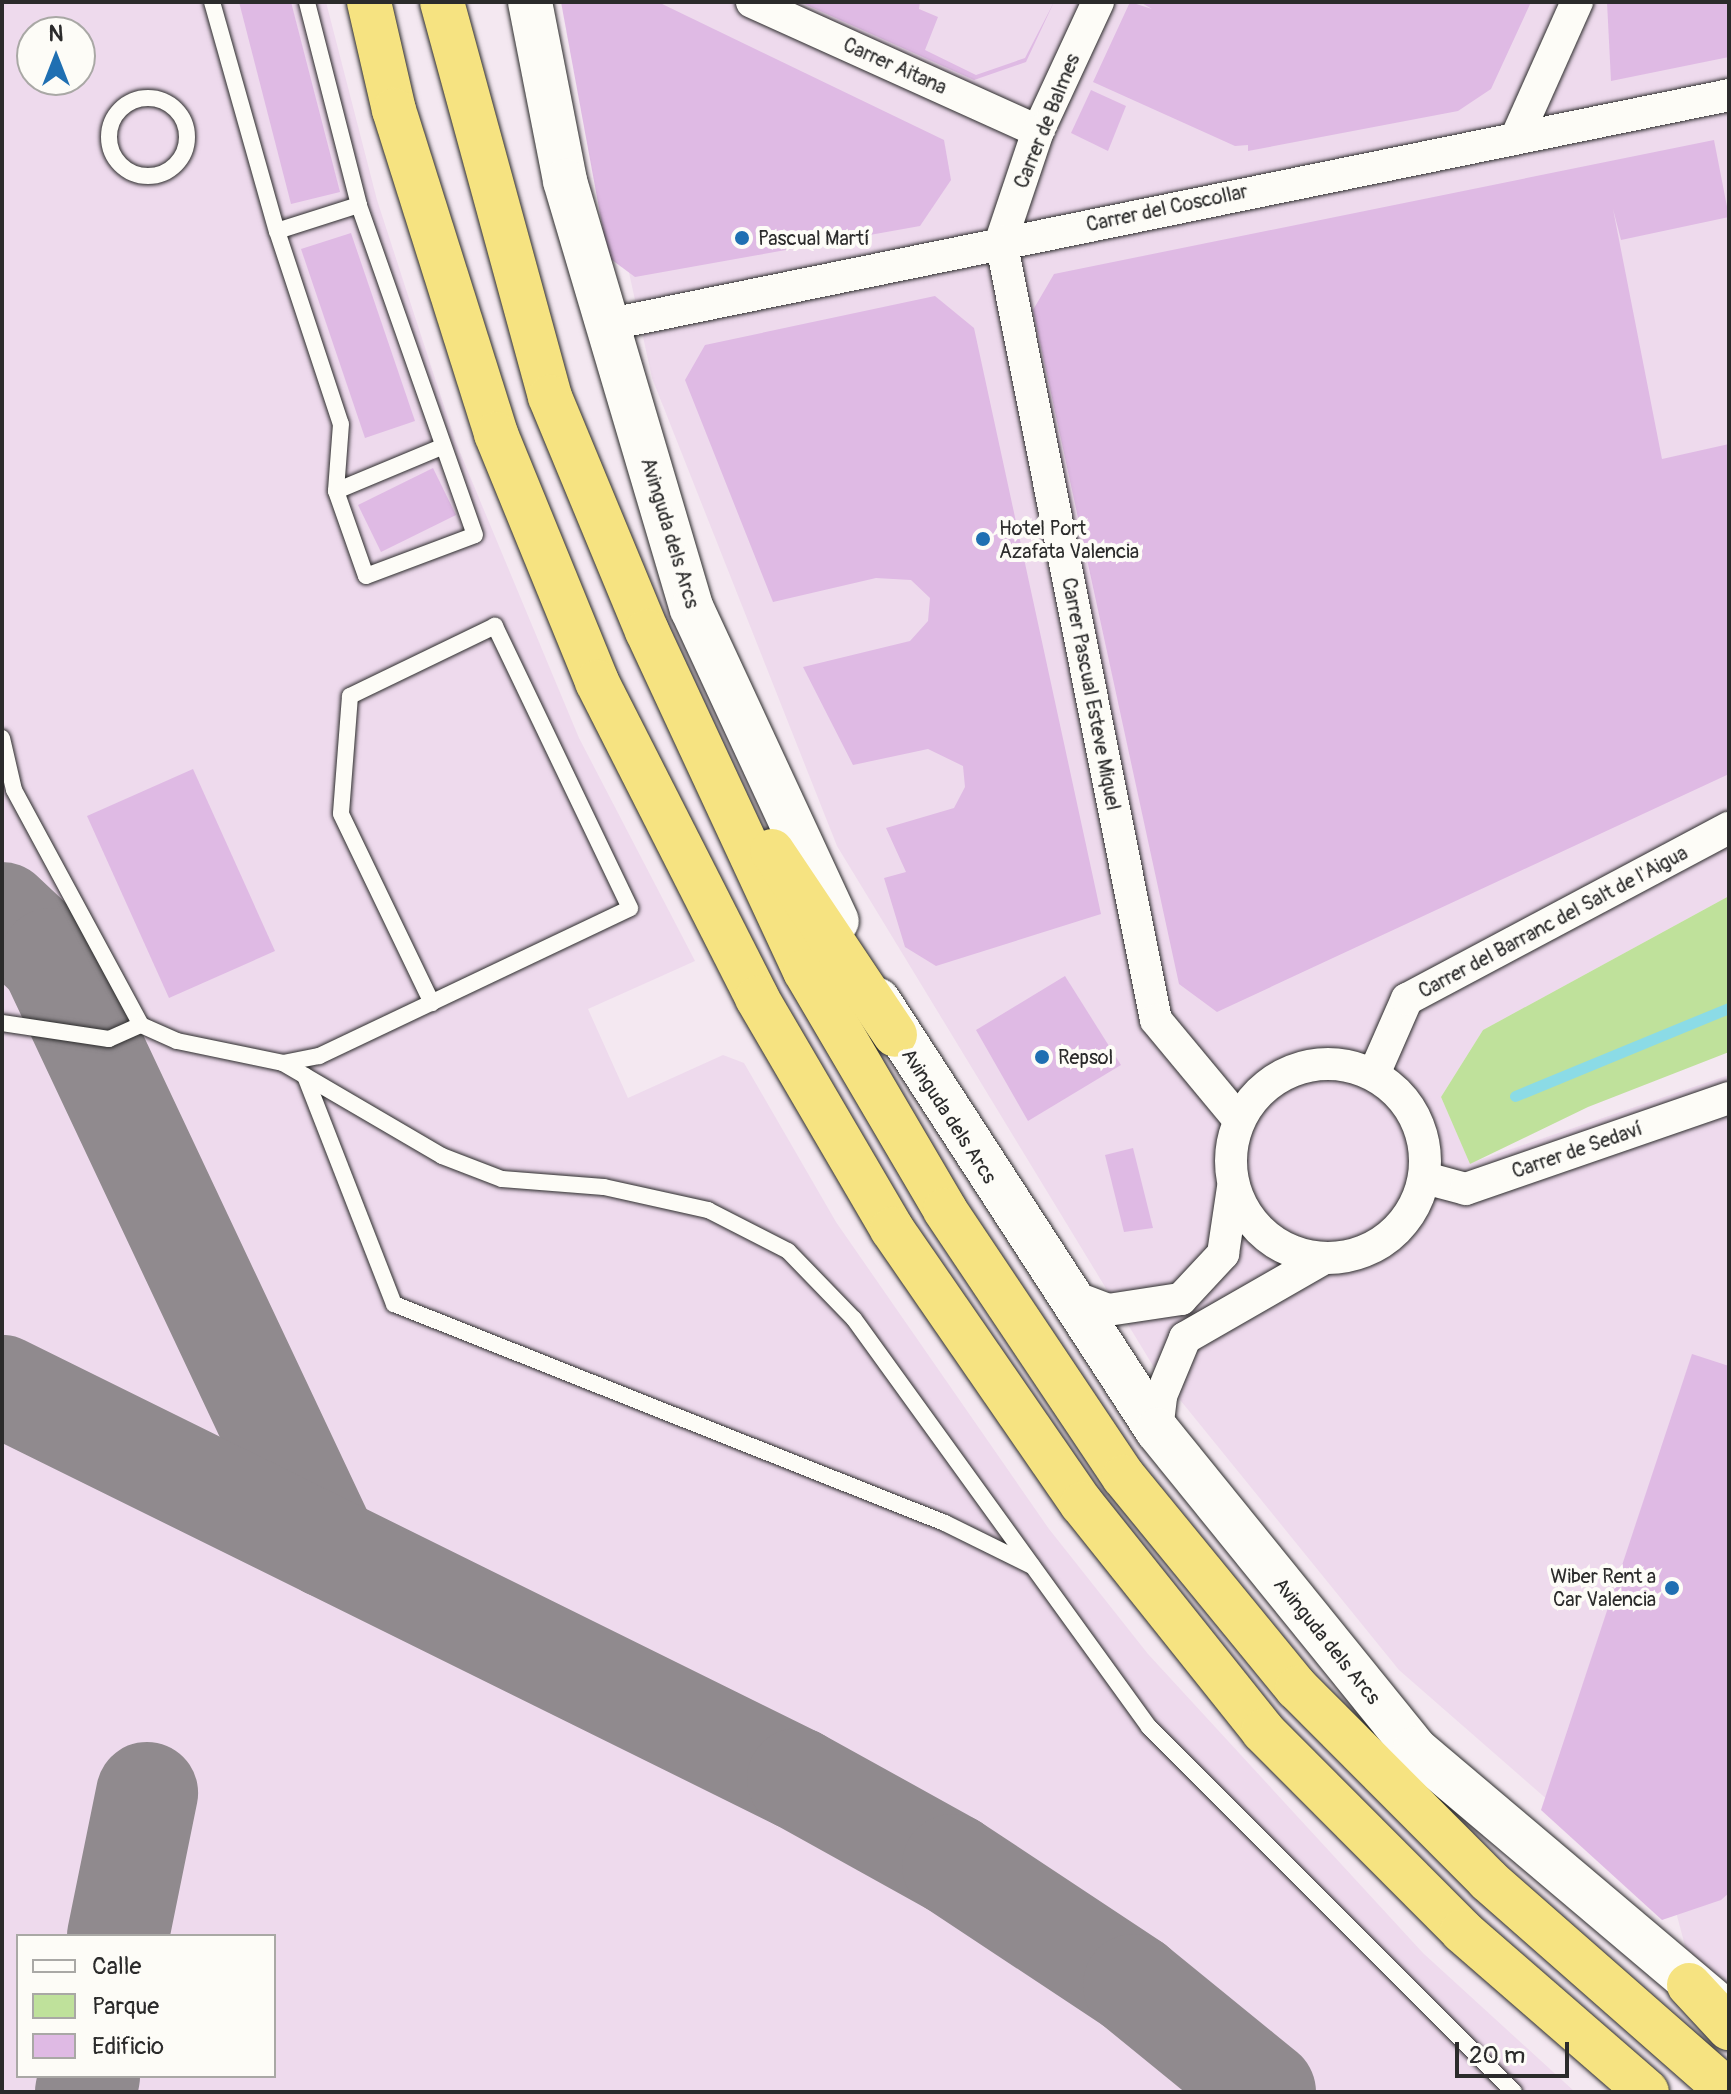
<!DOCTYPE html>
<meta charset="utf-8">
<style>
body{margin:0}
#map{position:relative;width:1731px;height:2094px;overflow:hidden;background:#f4e8f1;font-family:Pangolin,sans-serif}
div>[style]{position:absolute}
.built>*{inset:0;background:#eedaed}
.green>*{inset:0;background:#bfe19b}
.stream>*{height:11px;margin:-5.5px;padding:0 5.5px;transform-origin:5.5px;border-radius:5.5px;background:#8bdbe6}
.taxiway>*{height:102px;margin:-51px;padding:0 51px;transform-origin:51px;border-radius:51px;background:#908a8e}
.building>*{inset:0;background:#dfbae4}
.roads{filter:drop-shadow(0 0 2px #2b2b2b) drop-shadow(0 0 2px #2b2b2b)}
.lane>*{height:16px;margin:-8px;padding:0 8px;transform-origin:8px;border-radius:8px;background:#fdfcf7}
.lane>.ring{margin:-8px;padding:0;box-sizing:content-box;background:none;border:16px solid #fdfcf7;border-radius:50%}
.street>*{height:32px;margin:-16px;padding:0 16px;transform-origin:16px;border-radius:16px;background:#fdfcf7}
.street>.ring{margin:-16px;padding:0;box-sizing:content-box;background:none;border:32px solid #fdfcf7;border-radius:50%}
.secondary>*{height:44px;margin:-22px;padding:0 22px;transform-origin:22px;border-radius:22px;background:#fdfcf7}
.highway>*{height:44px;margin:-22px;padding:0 22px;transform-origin:22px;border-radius:22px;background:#f6e381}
.dots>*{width:22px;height:22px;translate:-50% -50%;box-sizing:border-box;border:4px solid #fdfcf7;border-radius:50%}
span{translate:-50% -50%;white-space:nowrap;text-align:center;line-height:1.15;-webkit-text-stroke:8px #fdfcf7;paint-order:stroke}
.street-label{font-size:20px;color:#2b2b2b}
.poi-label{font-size:20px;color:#2b2b2b}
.left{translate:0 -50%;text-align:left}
.right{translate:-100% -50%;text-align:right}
.frame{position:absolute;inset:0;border:4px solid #2b2b2b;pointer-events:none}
.legend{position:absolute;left:16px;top:1934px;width:260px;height:144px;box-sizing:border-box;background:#fdfcf7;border:2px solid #a9a8a5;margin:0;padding:10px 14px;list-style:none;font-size:24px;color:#2b2b2b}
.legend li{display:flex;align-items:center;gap:16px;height:40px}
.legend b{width:40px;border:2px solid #a9a8a5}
.north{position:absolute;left:16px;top:16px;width:80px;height:80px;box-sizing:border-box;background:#fdfcf7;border:2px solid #a9a8a5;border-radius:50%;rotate:0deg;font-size:22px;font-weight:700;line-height:32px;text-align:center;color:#2b2b2b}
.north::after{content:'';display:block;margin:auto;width:28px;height:36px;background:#1f6fb2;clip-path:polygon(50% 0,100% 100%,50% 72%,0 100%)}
.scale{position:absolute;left:1455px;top:2042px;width:114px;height:36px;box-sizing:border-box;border:4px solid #2b2b2b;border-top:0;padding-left:10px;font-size:24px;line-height:28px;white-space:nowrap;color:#2b2b2b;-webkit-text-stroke:6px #fdfcf7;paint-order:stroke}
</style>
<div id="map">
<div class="built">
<div style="clip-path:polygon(evenodd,2px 2px,326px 2px,377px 200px,456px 443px,579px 738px,695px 961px,588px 1009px,628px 1098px,723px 1055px,744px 1063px,836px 1222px,1049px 1529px,1148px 1654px,1423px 1953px,1575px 2092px,2px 2092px,2px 2px,32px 32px,80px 32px,80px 80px,32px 80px,32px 32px,2px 2px,18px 1936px,274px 1936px,274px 2076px,18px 2076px,18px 1936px)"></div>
<div style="clip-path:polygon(570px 2px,1729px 2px,1729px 896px,1483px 1030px,1441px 1097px,1470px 1163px,1729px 1075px,1729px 2000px,1692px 1972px,1676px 1912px,1399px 1670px,1155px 1369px,837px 846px,652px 378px)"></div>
</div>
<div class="green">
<div style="clip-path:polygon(1729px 896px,1729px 1052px,1588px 1107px,1470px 1164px,1441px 1097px,1483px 1030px)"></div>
</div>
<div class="stream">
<div style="left:1515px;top:1096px;width:231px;rotate:-22.4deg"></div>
</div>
<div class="taxiway">
<div style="left:2px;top:913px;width:67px;rotate:43.2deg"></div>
<div style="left:51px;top:959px;width:650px;rotate:64.78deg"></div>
<div style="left:2px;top:1386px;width:888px;rotate:26.28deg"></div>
<div style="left:798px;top:1779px;width:177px;rotate:29deg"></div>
<div style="left:953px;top:1865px;width:217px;rotate:33.5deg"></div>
<div style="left:1134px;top:1985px;width:169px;rotate:39.2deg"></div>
<div style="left:118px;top:1936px;width:146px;rotate:-78.5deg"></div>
<div style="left:86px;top:2092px;width:16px;rotate:-79deg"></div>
</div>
<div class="building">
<div style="clip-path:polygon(239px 2px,291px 2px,340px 192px,291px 204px)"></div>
<div style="clip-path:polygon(561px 2px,658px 2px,944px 140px,951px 180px,920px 226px,635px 277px,608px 257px)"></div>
<div style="clip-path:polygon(800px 2px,920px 2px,919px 9px,938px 17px,925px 50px,976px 75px,1025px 58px,1054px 2px,1026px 62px,974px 80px)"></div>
<div style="clip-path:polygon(1130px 2px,1152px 9px,1140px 2px,1531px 2px,1491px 89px,1458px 111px,1248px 151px,1248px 145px,1235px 146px,1093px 82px)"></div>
<div style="clip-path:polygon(1607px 2px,1729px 2px,1729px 57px,1611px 81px)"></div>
<div style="clip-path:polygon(1091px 90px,1126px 106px,1108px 151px,1071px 133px)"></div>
<div style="clip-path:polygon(1714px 140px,1729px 217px,1621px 240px,1613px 209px,1662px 459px,1729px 444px,1729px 774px,1217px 1012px,1179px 984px,1033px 310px,1054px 274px)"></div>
<div style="clip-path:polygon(351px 233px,415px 421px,365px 438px,301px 249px)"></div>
<div style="clip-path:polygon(935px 296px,974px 328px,1101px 914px,936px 966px,905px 947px,884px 878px,906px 872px,886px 828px,954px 808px,965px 787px,963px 766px,928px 749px,853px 765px,803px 667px,910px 641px,928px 621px,930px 598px,911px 580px,876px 578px,773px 602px,685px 380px,705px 345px)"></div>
<div style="clip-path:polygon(433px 468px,456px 515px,381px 552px,358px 505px)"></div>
<div style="clip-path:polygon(193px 769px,275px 951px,169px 998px,87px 816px)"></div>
<div style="clip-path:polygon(1065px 976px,1121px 1065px,1028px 1121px,976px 1030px)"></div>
<div style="clip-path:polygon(1133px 1148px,1153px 1228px,1124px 1232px,1105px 1155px)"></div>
<div style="clip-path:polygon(1692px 1354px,1729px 1366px,1729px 1893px,1721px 1900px,1662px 1920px,1541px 1810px)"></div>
</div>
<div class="roads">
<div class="lane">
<div style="left:212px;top:2px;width:238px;rotate:74.2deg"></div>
<div style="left:277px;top:231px;width:203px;rotate:71.7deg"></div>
<div style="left:341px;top:424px;width:67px;rotate:94.3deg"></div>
<div style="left:336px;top:491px;width:90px;rotate:70.6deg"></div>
<div style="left:366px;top:576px;width:116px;rotate:-20.6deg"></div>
<div style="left:475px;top:535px;width:350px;rotate:-109.4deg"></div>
<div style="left:359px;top:205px;width:210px;rotate:-104.4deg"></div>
<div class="ring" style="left:109px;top:98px;width:62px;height:62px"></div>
<div style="left:277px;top:231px;width:86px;rotate:-17.6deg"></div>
<div style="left:336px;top:491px;width:114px;rotate:-22.7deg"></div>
<div style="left:2px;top:738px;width:53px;rotate:77deg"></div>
<div style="left:14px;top:790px;width:267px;rotate:61.6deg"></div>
<div style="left:141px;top:1025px;width:39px;rotate:24deg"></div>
<div style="left:177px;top:1041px;width:108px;rotate:11.7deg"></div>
<div style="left:283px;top:1063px;width:184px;rotate:30.3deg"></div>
<div style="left:442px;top:1156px;width:64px;rotate:21deg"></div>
<div style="left:502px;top:1179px;width:102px;rotate:4.5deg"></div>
<div style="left:604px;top:1187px;width:107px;rotate:12.5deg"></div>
<div style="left:708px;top:1210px;width:90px;rotate:27.1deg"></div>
<div style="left:788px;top:1251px;width:95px;rotate:45.9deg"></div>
<div style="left:854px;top:1319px;width:503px;rotate:54.13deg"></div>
<div style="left:1149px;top:1727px;width:516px;rotate:45deg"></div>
<div style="left:2px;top:1023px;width:108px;rotate:8.5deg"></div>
<div style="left:109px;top:1039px;width:35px;rotate:-24deg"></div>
<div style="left:283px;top:1063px;width:37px;rotate:-11deg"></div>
<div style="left:319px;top:1056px;width:344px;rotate:-25.4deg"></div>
<div style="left:630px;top:908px;width:313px;rotate:-115.6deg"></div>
<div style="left:495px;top:626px;width:161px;rotate:154.2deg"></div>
<div style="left:350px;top:696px;width:118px;rotate:94.4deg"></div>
<div style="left:341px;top:814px;width:210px;rotate:64.3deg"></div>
<div style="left:305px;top:1076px;width:245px;rotate:68.7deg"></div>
<div style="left:394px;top:1304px;width:593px;rotate:21.68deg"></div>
<div style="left:945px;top:1523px;width:97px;rotate:26.3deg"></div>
</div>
<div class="street">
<div style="left:752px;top:2px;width:314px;rotate:24.3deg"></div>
<div style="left:1098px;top:2px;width:142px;rotate:114.9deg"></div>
<div style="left:1038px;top:131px;width:116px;rotate:108.6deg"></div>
<div style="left:1001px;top:241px;width:794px;rotate:78.75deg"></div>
<div style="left:1156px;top:1020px;width:130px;rotate:50.3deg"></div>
<div style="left:1517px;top:136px;width:147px;rotate:-65.9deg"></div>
<div style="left:606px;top:325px;width:1146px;rotate:-11.57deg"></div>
<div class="ring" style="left:1231px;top:1064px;width:162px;height:162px"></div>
<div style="left:1374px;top:1074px;width:82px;rotate:-66.3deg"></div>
<div style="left:1407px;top:999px;width:365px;rotate:-28deg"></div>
<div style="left:1425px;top:1178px;width:42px;rotate:15deg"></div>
<div style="left:1466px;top:1189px;width:278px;rotate:-19.1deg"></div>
<div style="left:1066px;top:1294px;width:45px;rotate:20.9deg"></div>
<div style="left:1108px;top:1310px;width:74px;rotate:-8.6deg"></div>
<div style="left:1181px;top:1299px;width:62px;rotate:-47deg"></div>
<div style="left:1223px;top:1254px;width:68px;rotate:-81.5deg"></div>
<div style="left:1157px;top:1430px;width:34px;rotate:-83deg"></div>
<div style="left:1161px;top:1396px;width:63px;rotate:-67.5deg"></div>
<div style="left:1185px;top:1338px;width:159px;rotate:-29.8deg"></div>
</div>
<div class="secondary">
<div style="left:530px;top:2px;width:182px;rotate:78.9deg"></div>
<div style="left:565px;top:181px;width:446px;rotate:73.5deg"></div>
<div style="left:692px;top:609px;width:344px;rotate:65.1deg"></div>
<div style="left:878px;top:1000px;width:513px;rotate:57.02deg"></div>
<div style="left:1157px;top:1430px;width:410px;rotate:51deg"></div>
<div style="left:1415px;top:1749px;width:399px;rotate:40.2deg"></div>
</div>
<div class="highway">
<div style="left:369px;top:2px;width:111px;rotate:77deg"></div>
<div style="left:394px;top:110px;width:340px;rotate:72.5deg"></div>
<div style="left:496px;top:434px;width:268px;rotate:67.8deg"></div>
<div style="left:597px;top:682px;width:354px;rotate:63.1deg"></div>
<div style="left:757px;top:998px;width:268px;rotate:59.7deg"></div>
<div style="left:892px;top:1229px;width:334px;rotate:55.4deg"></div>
<div style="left:1082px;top:1504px;width:290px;rotate:51.4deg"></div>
<div style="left:1263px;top:1731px;width:282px;rotate:45.1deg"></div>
<div style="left:1462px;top:1931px;width:245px;rotate:41deg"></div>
<div style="left:442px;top:2px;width:409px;rotate:74.7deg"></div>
<div style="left:550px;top:397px;width:253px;rotate:67.5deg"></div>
<div style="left:647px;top:631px;width:375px;rotate:65.1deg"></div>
<div style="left:805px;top:971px;width:277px;rotate:59.6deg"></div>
<div style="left:945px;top:1210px;width:321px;rotate:56.2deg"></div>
<div style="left:1124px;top:1477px;width:273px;rotate:50.7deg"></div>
<div style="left:1297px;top:1688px;width:271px;rotate:45.1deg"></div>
<div style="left:1488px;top:1880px;width:321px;rotate:41.3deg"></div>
<div style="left:772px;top:851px;width:221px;rotate:56.2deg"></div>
<div style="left:1689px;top:1985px;width:59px;rotate:47.1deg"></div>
</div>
</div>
<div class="dots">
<div style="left:742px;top:238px;background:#1f6fb2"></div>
<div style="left:983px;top:539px;background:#1f6fb2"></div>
<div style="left:1042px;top:1057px;background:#1f6fb2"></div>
<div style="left:1672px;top:1588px;background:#1f6fb2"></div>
</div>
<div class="street-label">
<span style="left:895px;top:66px;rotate:24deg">Carrer Aitana</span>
<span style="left:1047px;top:121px;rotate:-68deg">Carrer de Balmes</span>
<span style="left:1167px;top:208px;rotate:-12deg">Carrer del Coscollar</span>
<span style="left:670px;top:533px;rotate:73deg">Avinguda dels Arcs</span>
<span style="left:1091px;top:694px;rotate:79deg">Carrer Pascual Esteve Miquel</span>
<span style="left:1553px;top:922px;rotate:-28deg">Carrer del Barranc del Salt de l'Aigua</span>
<span style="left:949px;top:1116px;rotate:57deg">Avinguda dels Arcs</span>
<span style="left:1577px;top:1150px;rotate:-19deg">Carrer de Sedaví</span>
<span style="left:1327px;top:1641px;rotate:51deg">Avinguda dels Arcs</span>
</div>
<div class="poi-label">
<span class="left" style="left:758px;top:238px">Pascual Martí</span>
<span class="left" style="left:999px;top:540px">Hotel Port<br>Azafata Valencia</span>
<span class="left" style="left:1058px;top:1057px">Repsol</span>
<span class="right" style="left:1656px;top:1588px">Wiber Rent a<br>Car Valencia</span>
</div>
<div class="frame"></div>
<ul class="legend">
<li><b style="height:10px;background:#fdfcf7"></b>Calle</li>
<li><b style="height:22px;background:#bfe19b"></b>Parque</li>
<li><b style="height:22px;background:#dfbae4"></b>Edificio</li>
</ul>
<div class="north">N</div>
<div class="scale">20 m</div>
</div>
